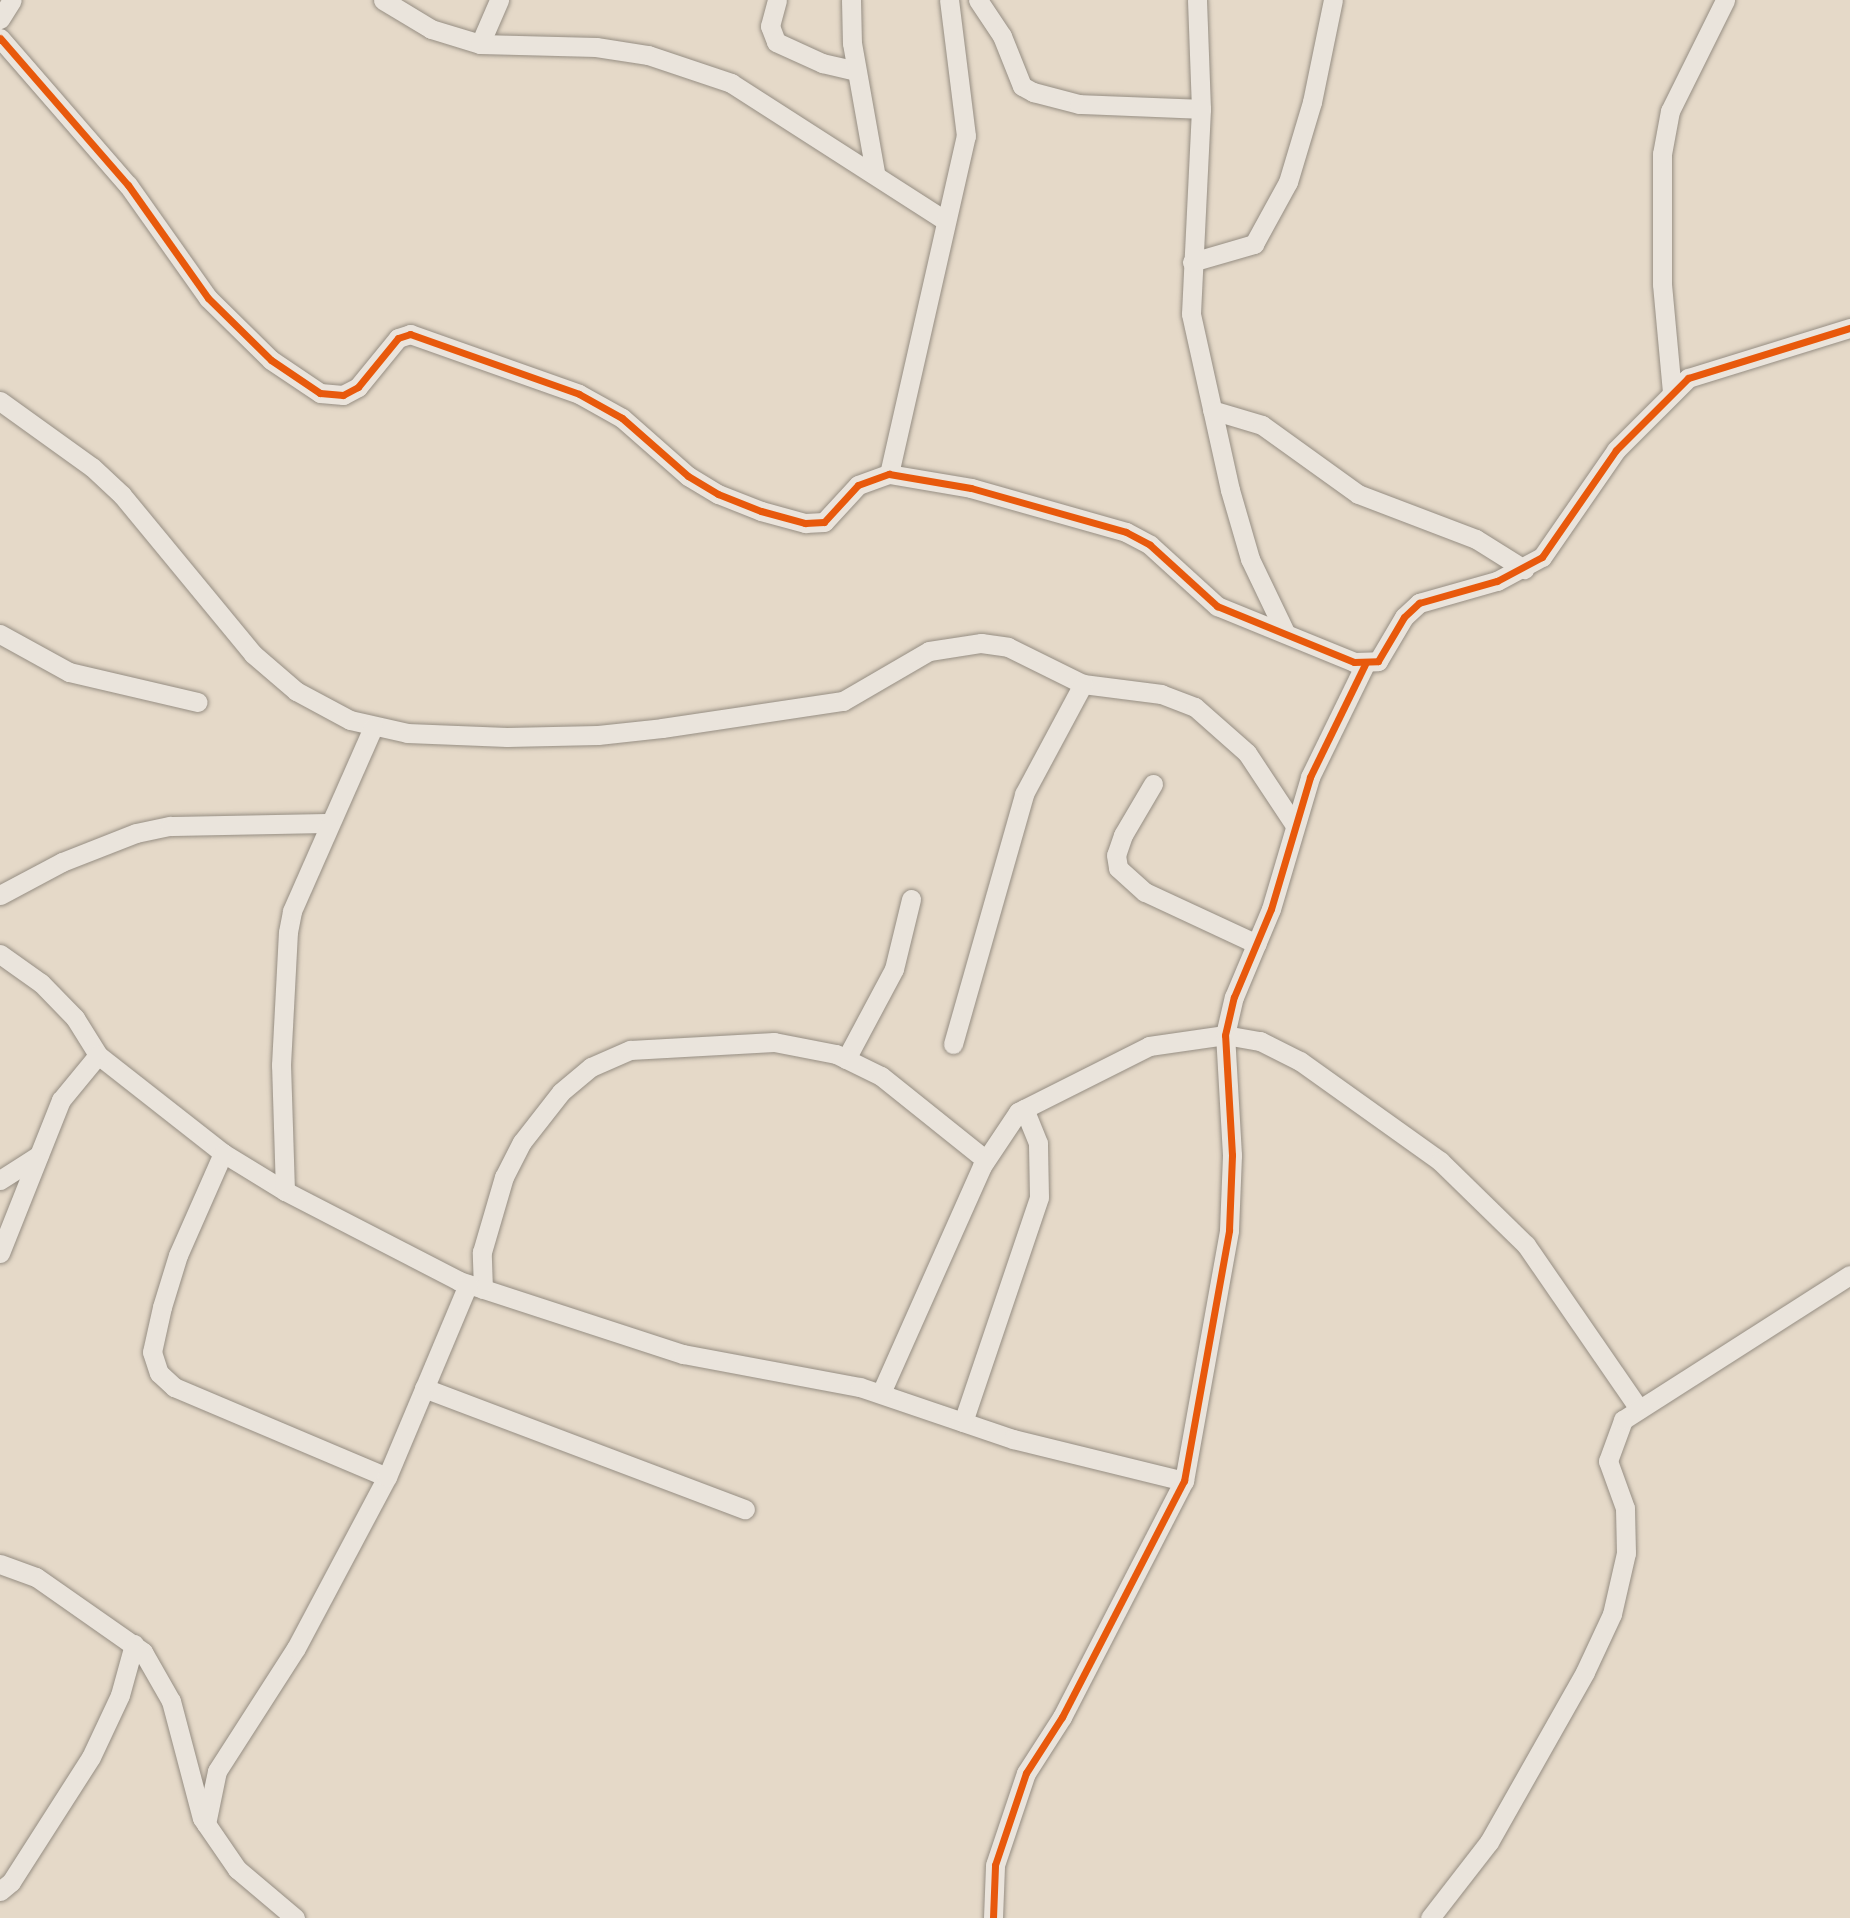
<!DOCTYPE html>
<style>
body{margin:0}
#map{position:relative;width:1850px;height:1918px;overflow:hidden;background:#e5d9c8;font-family:"IM FELL Great Primer",serif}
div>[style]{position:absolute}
.roads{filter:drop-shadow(0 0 2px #968e83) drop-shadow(0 0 2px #968e83)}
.minor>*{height:19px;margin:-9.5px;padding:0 9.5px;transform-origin:9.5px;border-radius:9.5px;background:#eae4dc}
.cycleway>*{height:7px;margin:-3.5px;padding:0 3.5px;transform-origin:3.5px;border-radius:3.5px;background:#e8590c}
span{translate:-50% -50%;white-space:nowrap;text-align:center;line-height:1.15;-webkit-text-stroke:5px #f7e8d3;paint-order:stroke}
</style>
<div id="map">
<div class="roads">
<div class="minor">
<div style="left:383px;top:0;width:56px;rotate:31.1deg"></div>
<div style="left:431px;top:29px;width:51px;rotate:17deg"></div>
<div style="left:480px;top:44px;width:116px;rotate:1.5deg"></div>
<div style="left:596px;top:47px;width:53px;rotate:8.7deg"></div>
<div style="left:648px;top:55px;width:88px;rotate:18.6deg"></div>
<div style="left:731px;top:83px;width:255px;rotate:32.7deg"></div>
<div style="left:777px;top:0;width:27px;rotate:105deg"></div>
<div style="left:770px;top:26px;width:17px;rotate:69deg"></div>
<div style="left:776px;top:42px;width:51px;rotate:24.5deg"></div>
<div style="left:822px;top:63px;width:35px;rotate:13deg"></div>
<div style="left:851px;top:0;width:43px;rotate:88.7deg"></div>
<div style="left:852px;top:43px;width:131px;rotate:79.9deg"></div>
<div style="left:978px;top:0;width:43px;rotate:56.3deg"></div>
<div style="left:1002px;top:36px;width:54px;rotate:68.2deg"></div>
<div style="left:1022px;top:86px;width:13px;rotate:29deg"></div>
<div style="left:1033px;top:92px;width:48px;rotate:14.6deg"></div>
<div style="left:1079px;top:104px;width:122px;rotate:2.3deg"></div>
<div style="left:1197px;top:0;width:109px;rotate:87.9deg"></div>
<div style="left:1201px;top:109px;width:205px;rotate:92.8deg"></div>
<div style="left:1191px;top:314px;width:180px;rotate:77.5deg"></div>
<div style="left:1230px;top:490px;width:72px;rotate:73.8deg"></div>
<div style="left:1250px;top:559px;width:81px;rotate:64.4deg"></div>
<div style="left:0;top:19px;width:22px;rotate:-58deg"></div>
<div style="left:0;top:38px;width:195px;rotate:49deg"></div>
<div style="left:128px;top:185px;width:138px;rotate:54.7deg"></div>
<div style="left:208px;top:298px;width:88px;rotate:44.5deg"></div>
<div style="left:271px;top:360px;width:59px;rotate:34deg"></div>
<div style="left:320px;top:393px;width:23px;rotate:5deg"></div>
<div style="left:343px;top:395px;width:17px;rotate:-28deg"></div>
<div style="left:358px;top:387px;width:63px;rotate:-50.8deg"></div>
<div style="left:398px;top:338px;width:13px;rotate:-18deg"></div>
<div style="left:410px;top:334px;width:179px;rotate:19.5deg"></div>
<div style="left:579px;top:394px;width:49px;rotate:29.2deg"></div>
<div style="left:622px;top:418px;width:88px;rotate:41.3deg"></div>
<div style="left:688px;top:476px;width:35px;rotate:31deg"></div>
<div style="left:718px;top:494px;width:46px;rotate:21.6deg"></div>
<div style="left:761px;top:511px;width:46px;rotate:15.3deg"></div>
<div style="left:805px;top:523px;width:19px;rotate:-3deg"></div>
<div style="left:824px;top:522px;width:50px;rotate:-47.4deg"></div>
<div style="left:858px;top:485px;width:33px;rotate:-20deg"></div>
<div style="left:889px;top:474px;width:83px;rotate:9.7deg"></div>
<div style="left:971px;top:488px;width:161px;rotate:15.8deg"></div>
<div style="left:1126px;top:532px;width:27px;rotate:28deg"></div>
<div style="left:1150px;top:545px;width:91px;rotate:42.3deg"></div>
<div style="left:1217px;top:606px;width:148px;rotate:22.2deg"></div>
<div style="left:1354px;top:662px;width:24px;rotate:-2deg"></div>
<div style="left:1378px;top:661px;width:51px;rotate:-59.4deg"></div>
<div style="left:1404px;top:617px;width:21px;rotate:-43deg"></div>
<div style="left:1419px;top:603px;width:81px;rotate:-15.8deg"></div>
<div style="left:1497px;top:581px;width:51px;rotate:-28.1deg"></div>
<div style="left:1542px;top:557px;width:130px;rotate:-55.3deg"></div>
<div style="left:1616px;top:450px;width:102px;rotate:-45deg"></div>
<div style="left:1688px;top:378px;width:170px;rotate:-17.2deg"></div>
<div style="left:480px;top:44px;width:48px;rotate:-66.6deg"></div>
<div style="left:1192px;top:262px;width:65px;rotate:-16.2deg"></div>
<div style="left:1254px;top:244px;width:71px;rotate:-61.3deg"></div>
<div style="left:1288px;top:182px;width:84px;rotate:-73.3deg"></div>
<div style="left:1312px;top:102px;width:104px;rotate:-78.4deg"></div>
<div style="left:1672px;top:392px;width:108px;rotate:-95.3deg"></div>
<div style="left:1662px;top:284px;width:130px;rotate:-90deg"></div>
<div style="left:1662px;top:154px;width:44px;rotate:-79.5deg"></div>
<div style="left:1670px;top:111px;width:124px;rotate:-63.6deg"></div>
<div style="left:0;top:401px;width:113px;rotate:35.7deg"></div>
<div style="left:92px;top:467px;width:41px;rotate:43deg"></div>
<div style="left:122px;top:495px;width:206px;rotate:50.5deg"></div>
<div style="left:253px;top:654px;width:57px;rotate:40.7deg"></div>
<div style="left:296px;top:691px;width:61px;rotate:28.2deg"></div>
<div style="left:350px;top:720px;width:58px;rotate:12.8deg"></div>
<div style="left:407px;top:733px;width:100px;rotate:2.3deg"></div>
<div style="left:507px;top:737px;width:91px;rotate:-1.3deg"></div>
<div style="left:598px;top:735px;width:64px;rotate:-6.2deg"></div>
<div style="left:662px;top:728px;width:183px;rotate:-8.5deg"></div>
<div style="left:843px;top:701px;width:99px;rotate:-30.2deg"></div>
<div style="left:929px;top:651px;width:53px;rotate:-8.7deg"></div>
<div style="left:981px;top:643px;width:27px;rotate:8deg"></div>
<div style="left:1008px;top:647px;width:84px;rotate:26.3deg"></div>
<div style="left:1083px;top:684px;width:79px;rotate:7.3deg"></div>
<div style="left:1161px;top:694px;width:36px;rotate:21deg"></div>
<div style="left:1195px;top:707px;width:69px;rotate:41.5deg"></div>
<div style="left:1247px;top:753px;width:85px;rotate:56.5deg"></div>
<div style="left:1212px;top:410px;width:52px;rotate:16.7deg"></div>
<div style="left:1262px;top:425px;width:118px;rotate:35.7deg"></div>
<div style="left:1358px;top:494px;width:126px;rotate:20.9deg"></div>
<div style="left:1476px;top:539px;width:57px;rotate:32deg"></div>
<div style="left:889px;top:474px;width:347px;rotate:-77.2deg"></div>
<div style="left:966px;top:136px;width:137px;rotate:-97.1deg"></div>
<div style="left:0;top:634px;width:79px;rotate:28.8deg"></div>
<div style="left:69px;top:672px;width:132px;rotate:13.1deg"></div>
<div style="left:1153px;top:784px;width:59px;rotate:120.5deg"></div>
<div style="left:1123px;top:835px;width:21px;rotate:109deg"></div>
<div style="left:1116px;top:855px;width:13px;rotate:81deg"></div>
<div style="left:1118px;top:868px;width:36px;rotate:42deg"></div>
<div style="left:1145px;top:892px;width:123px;rotate:24.9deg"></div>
<div style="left:0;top:895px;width:70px;rotate:-28deg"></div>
<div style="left:62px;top:862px;width:79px;rotate:-21.4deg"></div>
<div style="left:136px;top:833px;width:35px;rotate:-12deg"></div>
<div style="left:170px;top:826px;width:159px;rotate:-1.1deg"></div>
<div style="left:0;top:954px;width:50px;rotate:35.3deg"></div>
<div style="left:41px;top:983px;width:49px;rotate:45.8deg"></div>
<div style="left:75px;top:1018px;width:44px;rotate:58.1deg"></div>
<div style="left:98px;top:1055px;width:159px;rotate:38.1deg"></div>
<div style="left:223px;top:1153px;width:73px;rotate:31.5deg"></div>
<div style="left:285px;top:1191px;width:196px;rotate:27.3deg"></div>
<div style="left:459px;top:1281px;width:236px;rotate:18.1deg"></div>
<div style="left:683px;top:1354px;width:180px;rotate:10.6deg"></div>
<div style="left:860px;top:1387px;width:162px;rotate:18.8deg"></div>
<div style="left:1013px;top:1439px;width:176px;rotate:13.8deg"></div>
<div style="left:953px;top:1044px;width:260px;rotate:-74.1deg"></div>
<div style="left:1024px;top:794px;width:125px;rotate:-61.8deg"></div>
<div style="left:846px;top:1059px;width:102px;rotate:-61.9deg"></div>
<div style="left:894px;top:969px;width:72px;rotate:-76.3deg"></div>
<div style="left:223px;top:1153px;width:111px;rotate:113.8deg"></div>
<div style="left:178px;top:1255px;width:54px;rotate:107.1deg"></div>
<div style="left:162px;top:1307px;width:46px;rotate:102.5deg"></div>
<div style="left:152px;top:1352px;width:22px;rotate:72deg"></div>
<div style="left:159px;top:1373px;width:21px;rotate:43deg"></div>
<div style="left:174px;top:1387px;width:231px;rotate:22.9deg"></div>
<div style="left:0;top:1180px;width:46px;rotate:-32.7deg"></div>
<div style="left:285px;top:1191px;width:126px;rotate:-91.8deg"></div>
<div style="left:281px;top:1065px;width:133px;rotate:-87deg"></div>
<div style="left:288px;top:932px;width:21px;rotate:-79deg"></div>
<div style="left:292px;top:911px;width:201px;rotate:-66.2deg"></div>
<div style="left:0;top:1253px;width:165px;rotate:-68.3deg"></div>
<div style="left:61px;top:1100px;width:58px;rotate:-50.6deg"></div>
<div style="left:483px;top:1289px;width:37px;rotate:-92deg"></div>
<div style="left:482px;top:1252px;width:78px;rotate:-73.7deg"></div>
<div style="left:504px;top:1177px;width:39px;rotate:-63deg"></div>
<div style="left:522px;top:1142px;width:63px;rotate:-52deg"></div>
<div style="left:561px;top:1092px;width:39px;rotate:-40deg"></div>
<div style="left:591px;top:1067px;width:43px;rotate:-23.6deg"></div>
<div style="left:630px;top:1050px;width:144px;rotate:-3.2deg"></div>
<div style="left:774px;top:1042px;width:63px;rotate:11deg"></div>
<div style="left:836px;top:1054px;width:50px;rotate:26.1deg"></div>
<div style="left:881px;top:1076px;width:134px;rotate:38.7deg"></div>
<div style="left:424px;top:1388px;width:343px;rotate:20.7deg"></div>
<div style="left:881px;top:1393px;width:248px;rotate:-66deg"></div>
<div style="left:982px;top:1166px;width:65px;rotate:-56.3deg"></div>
<div style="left:1018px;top:1112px;width:147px;rotate:-26.7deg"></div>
<div style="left:1149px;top:1046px;width:77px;rotate:-8.2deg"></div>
<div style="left:1225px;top:1035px;width:36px;rotate:10deg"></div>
<div style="left:1260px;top:1041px;width:45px;rotate:26.6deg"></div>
<div style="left:1300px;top:1061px;width:172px;rotate:35.5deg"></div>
<div style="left:1440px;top:1161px;width:120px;rotate:44.3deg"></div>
<div style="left:1526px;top:1245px;width:199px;rotate:55.4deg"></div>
<div style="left:963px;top:1422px;width:237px;rotate:-71.3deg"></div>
<div style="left:1039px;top:1197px;width:54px;rotate:-91.1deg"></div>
<div style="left:1038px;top:1143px;width:37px;rotate:-112deg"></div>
<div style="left:0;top:1564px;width:38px;rotate:20deg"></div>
<div style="left:36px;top:1577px;width:131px;rotate:35deg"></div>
<div style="left:143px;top:1652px;width:56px;rotate:60.3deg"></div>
<div style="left:171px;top:1701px;width:121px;rotate:75.2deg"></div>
<div style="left:202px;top:1818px;width:62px;rotate:55.5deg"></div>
<div style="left:237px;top:1869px;width:76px;rotate:40.2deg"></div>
<div style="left:206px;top:1824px;width:54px;rotate:-78.3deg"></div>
<div style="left:217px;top:1771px;width:146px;rotate:-57.3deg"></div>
<div style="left:296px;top:1648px;width:194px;rotate:-62deg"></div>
<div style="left:387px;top:1477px;width:209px;rotate:-67.2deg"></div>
<div style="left:0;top:1891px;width:14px;rotate:-39deg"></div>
<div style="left:11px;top:1882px;width:148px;rotate:-57.4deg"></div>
<div style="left:91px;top:1757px;width:68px;rotate:-64.9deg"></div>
<div style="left:120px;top:1695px;width:53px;rotate:-74.6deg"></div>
<div style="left:993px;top:1918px;width:53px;rotate:-87.8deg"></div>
<div style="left:995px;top:1865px;width:97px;rotate:-71.4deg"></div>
<div style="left:1026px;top:1773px;width:67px;rotate:-57.3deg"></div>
<div style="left:1062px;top:1717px;width:266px;rotate:-62.7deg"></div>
<div style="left:1184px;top:1481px;width:255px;rotate:-79.8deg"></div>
<div style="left:1229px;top:1230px;width:75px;rotate:-87.7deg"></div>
<div style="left:1232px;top:1155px;width:120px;rotate:-93.3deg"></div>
<div style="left:1225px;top:1035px;width:39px;rotate:-77deg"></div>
<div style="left:1234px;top:997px;width:95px;rotate:-67.2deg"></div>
<div style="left:1271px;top:909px;width:138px;rotate:-73.5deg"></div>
<div style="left:1310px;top:777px;width:126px;rotate:-64deg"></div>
<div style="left:1430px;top:1918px;width:96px;rotate:-52.2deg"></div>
<div style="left:1489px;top:1842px;width:195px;rotate:-60.5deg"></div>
<div style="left:1585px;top:1672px;width:64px;rotate:-65deg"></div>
<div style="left:1612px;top:1614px;width:63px;rotate:-77.1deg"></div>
<div style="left:1626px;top:1553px;width:45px;rotate:-91.3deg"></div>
<div style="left:1625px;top:1508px;width:50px;rotate:-109.9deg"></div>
<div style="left:1608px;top:1461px;width:44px;rotate:-69.9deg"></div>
<div style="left:1623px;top:1420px;width:269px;rotate:-32.6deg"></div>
</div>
</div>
<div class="cycleway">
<div style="left:0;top:38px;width:195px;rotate:49deg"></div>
<div style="left:128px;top:185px;width:138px;rotate:54.7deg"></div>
<div style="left:208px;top:298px;width:88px;rotate:44.5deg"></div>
<div style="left:271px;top:360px;width:59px;rotate:34deg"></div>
<div style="left:320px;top:393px;width:23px;rotate:5deg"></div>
<div style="left:343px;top:395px;width:17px;rotate:-28deg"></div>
<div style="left:358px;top:387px;width:63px;rotate:-50.8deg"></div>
<div style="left:398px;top:338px;width:13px;rotate:-18deg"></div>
<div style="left:410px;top:334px;width:179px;rotate:19.5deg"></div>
<div style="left:579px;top:394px;width:49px;rotate:29.2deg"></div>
<div style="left:622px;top:418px;width:88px;rotate:41.3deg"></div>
<div style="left:688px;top:476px;width:35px;rotate:31deg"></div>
<div style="left:718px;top:494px;width:46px;rotate:21.6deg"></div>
<div style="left:761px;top:511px;width:46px;rotate:15.3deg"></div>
<div style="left:805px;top:523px;width:19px;rotate:-3deg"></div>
<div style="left:824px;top:522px;width:50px;rotate:-47.4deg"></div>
<div style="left:858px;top:485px;width:33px;rotate:-20deg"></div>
<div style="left:889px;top:474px;width:83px;rotate:9.7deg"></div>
<div style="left:971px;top:488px;width:161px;rotate:15.8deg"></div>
<div style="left:1126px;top:532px;width:27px;rotate:28deg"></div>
<div style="left:1150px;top:545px;width:91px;rotate:42.3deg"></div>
<div style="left:1217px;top:606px;width:148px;rotate:22.2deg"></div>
<div style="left:1354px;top:662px;width:24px;rotate:-2deg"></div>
<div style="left:1378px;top:661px;width:51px;rotate:-59.4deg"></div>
<div style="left:1404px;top:617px;width:21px;rotate:-43deg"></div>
<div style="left:1419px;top:603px;width:81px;rotate:-15.8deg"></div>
<div style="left:1497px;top:581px;width:51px;rotate:-28.1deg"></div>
<div style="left:1542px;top:557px;width:130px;rotate:-55.3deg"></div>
<div style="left:1616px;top:450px;width:102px;rotate:-45deg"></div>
<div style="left:1688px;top:378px;width:170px;rotate:-17.2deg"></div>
<div style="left:993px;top:1918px;width:53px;rotate:-87.8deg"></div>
<div style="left:995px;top:1865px;width:97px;rotate:-71.4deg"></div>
<div style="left:1026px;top:1773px;width:67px;rotate:-57.3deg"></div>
<div style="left:1062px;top:1717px;width:266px;rotate:-62.7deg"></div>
<div style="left:1184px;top:1481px;width:255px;rotate:-79.8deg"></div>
<div style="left:1229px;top:1230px;width:75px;rotate:-87.7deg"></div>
<div style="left:1232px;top:1155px;width:120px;rotate:-93.3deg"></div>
<div style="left:1225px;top:1035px;width:39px;rotate:-77deg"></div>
<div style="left:1234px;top:997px;width:95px;rotate:-67.2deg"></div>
<div style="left:1271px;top:909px;width:138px;rotate:-73.5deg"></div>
<div style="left:1310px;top:777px;width:126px;rotate:-64deg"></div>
</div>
</div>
